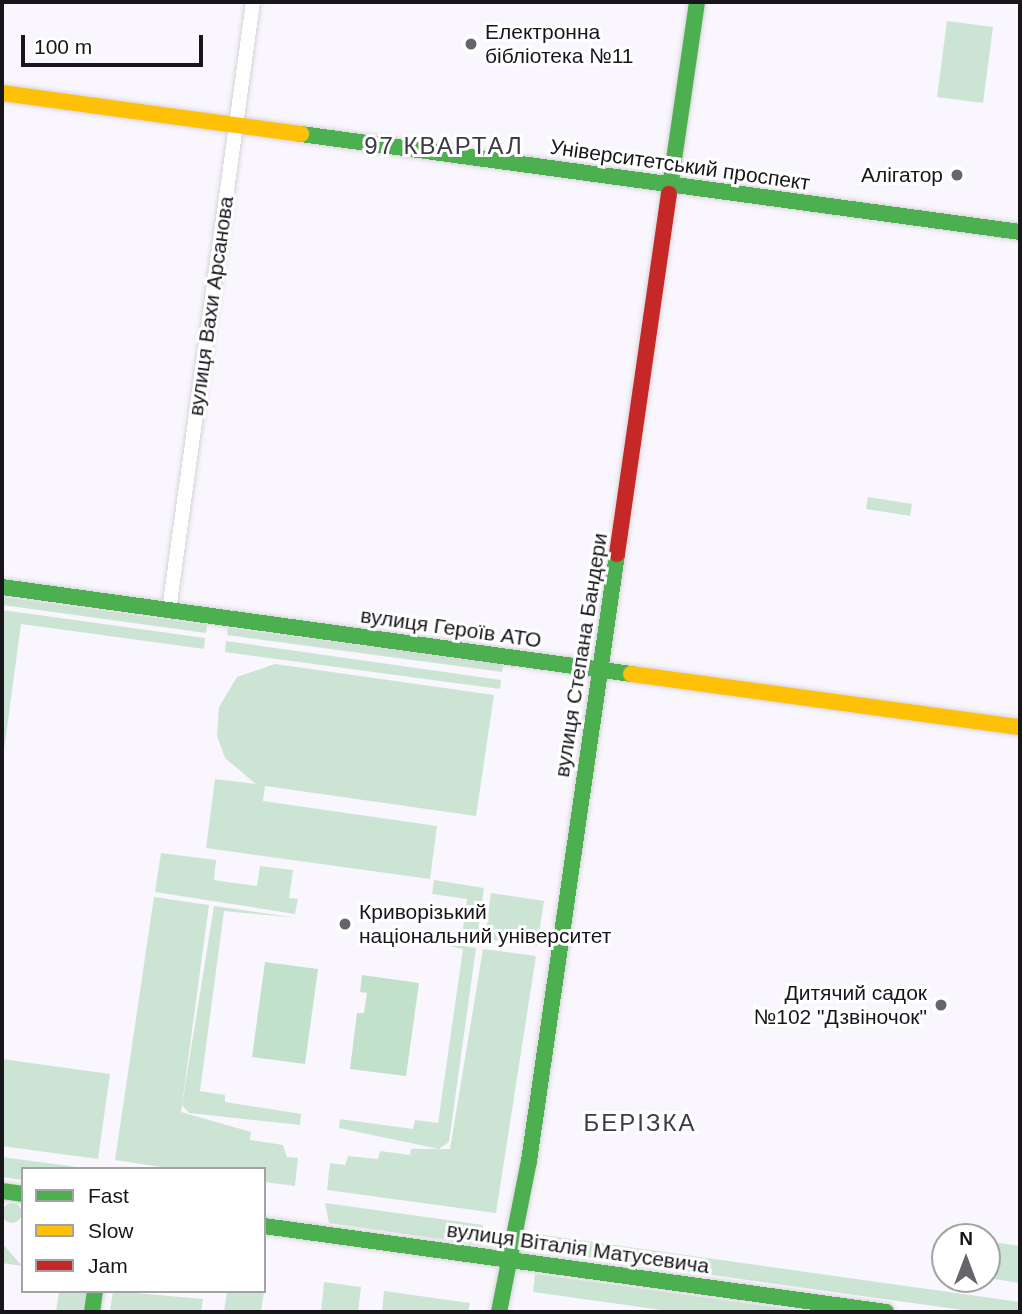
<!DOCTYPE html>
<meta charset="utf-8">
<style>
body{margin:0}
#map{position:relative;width:1022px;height:1314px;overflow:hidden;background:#f9f7fd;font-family:Helvetica,sans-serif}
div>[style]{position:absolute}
.green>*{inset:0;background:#cce4d4}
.round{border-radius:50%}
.forest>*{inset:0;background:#c1e1cb}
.roads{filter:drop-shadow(0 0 2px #d6d4d9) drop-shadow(0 0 2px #d6d4d9)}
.street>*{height:14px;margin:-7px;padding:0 7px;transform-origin:7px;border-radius:7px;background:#fefeff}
.fast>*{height:16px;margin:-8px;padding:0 8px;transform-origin:8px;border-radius:8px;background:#4caf50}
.slow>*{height:16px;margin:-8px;padding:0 8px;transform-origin:8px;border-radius:8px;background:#ffc107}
.jam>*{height:16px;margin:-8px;padding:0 8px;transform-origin:8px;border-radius:8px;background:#c62828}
.dots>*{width:19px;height:19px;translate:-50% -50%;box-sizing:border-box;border:4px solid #fff;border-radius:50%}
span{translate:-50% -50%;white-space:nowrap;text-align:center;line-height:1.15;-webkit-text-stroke:6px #fff;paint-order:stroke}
.poi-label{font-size:21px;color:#18161b}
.left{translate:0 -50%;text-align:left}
.right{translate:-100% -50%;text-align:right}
.street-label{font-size:21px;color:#18161b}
.quarter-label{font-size:24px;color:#3f3a47;letter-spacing:2px}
.frame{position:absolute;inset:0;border:4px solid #18161b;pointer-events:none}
.legend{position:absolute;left:21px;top:1167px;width:245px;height:126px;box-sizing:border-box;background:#fff;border:2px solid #a3a2a4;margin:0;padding:9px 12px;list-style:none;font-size:21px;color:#18161b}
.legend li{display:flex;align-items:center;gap:14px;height:35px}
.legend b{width:35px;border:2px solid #a3a2a4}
.north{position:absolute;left:931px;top:1223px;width:70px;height:70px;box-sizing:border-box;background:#fff;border:2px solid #a3a2a4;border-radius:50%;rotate:0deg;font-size:19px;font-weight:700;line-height:28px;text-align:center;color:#18161b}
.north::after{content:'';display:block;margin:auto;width:24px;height:32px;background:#67656a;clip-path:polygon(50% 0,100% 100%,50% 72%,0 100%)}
.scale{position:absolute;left:21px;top:35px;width:182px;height:32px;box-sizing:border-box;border:4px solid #18161b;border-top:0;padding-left:9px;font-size:21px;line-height:24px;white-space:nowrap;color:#18161b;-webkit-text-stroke:5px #fff;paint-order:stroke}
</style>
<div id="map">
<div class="green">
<div style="clip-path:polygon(947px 21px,993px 27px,983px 103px,937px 97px)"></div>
<div style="clip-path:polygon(868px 497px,912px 504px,910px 516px,866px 509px)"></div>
<div style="clip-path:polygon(2px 597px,207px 625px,206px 633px,2px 605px)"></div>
<div style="clip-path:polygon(2px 610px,205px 638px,204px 649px,21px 624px,2px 765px)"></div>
<div style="clip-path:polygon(228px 628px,504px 664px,502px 672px,227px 635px)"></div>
<div style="clip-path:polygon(226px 641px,501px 680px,500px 689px,225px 652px)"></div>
<div style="clip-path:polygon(275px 664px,494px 695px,476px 816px,265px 786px,263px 801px,437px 826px,430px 879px,206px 848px,215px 779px,256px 784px,225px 758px,217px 736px,219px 707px,237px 677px)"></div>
<div style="clip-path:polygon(161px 853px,216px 860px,214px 880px,234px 883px,257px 886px,260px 866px,293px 870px,289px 898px,298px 899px,295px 914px,155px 892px)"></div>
<div style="clip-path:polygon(434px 880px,484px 888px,477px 938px,462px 936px,467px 899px,432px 894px)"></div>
<div style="clip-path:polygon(491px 893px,544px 901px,537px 946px,485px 939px)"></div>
<div style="clip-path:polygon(154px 897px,209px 905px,181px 1112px,251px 1132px,250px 1140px,283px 1145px,287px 1157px,298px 1158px,295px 1186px,264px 1182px,264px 1169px,174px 1169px,115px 1160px)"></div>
<div style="clip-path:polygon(214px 906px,298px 918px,224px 911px,200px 1091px,225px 1095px,225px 1102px,301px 1114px,300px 1125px,189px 1113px,182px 1105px)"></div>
<div style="clip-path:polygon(400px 936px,476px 948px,449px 1142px,439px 1149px,339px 1128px,340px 1119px,413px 1129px,415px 1120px,438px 1123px,463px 949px)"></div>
<div style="clip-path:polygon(483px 949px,536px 956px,496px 1213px,327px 1190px,330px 1163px,345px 1165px,348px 1156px,378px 1159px,380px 1151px,410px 1155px,411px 1149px,450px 1149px)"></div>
<div style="clip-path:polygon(2px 1059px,110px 1074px,98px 1159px,2px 1146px)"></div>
<div style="clip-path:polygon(2px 1157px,70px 1166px,87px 1169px,23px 1169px,23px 1180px,2px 1177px)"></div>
<div style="clip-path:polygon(325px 1203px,483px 1225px,481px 1245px,329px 1223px)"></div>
<div class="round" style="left:2px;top:1203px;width:20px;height:20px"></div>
<div style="clip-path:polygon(543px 1235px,1020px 1302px,1020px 1312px,977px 1312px,541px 1251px)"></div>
<div style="clip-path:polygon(987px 1241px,1020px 1246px,1020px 1283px,987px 1278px)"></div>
<div style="clip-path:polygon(2px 1243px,22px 1266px,2px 1263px)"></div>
<div style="clip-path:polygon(535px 1274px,809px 1312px,676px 1312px,533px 1292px)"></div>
<div style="clip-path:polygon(324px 1282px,361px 1287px,358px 1312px,321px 1312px)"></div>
<div style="clip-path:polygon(59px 1291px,87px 1291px,84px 1312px,56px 1312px)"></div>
<div style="clip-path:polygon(113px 1291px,203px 1299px,201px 1312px,110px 1311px)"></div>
<div style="clip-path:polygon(227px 1291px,264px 1291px,261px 1312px,224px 1312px)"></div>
<div style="clip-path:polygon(384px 1291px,470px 1303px,468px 1312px,382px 1312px)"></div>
</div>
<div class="forest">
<div style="clip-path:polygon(265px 962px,318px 969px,305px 1064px,252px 1057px)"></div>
<div style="clip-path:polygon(362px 975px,419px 983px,406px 1076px,350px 1069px,357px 1013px,364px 1013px,367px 993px,360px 992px)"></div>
</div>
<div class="roads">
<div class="street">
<div style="left:169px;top:610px;width:614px;rotate:-82.13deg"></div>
</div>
<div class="fast">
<div style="left:301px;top:134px;width:726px;rotate:7.76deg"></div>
<div style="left:669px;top:194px;width:194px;rotate:-81.7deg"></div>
<div style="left:2px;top:587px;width:635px;rotate:7.87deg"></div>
<div style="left:2px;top:1191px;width:21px;rotate:8deg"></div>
<div style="left:264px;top:1226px;width:628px;rotate:7.87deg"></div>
<div style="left:92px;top:1312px;width:21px;rotate:-82deg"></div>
<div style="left:499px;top:1312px;width:154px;rotate:-78.8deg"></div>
<div style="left:529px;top:1161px;width:613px;rotate:-81.75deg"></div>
</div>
<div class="slow">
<div style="left:2px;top:93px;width:302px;rotate:7.8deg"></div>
<div style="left:631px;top:674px;width:393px;rotate:7.8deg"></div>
</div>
<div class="jam">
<div style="left:617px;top:554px;width:364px;rotate:-81.8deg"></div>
</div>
</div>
<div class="dots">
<div style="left:471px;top:44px;background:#67656a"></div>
<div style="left:957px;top:175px;background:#67656a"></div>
<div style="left:345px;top:924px;background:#67656a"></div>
<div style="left:941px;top:1005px;background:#67656a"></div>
</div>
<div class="poi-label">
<span class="left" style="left:485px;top:44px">Електронна<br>бібліотека №11</span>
<span class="right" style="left:943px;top:175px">Алігатор</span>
<span class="left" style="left:359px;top:924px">Криворізький<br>національний університет</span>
<span class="right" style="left:927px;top:1005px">Дитячий садок<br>№102 "Дзвіночок"</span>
</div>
<div class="street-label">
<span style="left:680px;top:165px;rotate:8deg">Університетський проспект</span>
<span style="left:211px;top:306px;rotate:-82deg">вулиця Вахи Арсанова</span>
<span style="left:451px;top:628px;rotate:8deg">вулиця Героїв АТО</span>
<span style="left:581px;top:655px;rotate:-81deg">вулиця Степана Бандери</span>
<span style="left:578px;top:1248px;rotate:8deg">вулиця Віталія Матусевича</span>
</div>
<div class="quarter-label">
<span style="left:444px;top:146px">97 КВАРТАЛ</span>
<span style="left:640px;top:1123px">БЕРІЗКА</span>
</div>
<div class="frame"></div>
<ul class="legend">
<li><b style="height:9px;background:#4caf50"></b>Fast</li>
<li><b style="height:9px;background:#ffc107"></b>Slow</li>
<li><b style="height:9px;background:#c62828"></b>Jam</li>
</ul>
<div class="north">N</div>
<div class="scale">100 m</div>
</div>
